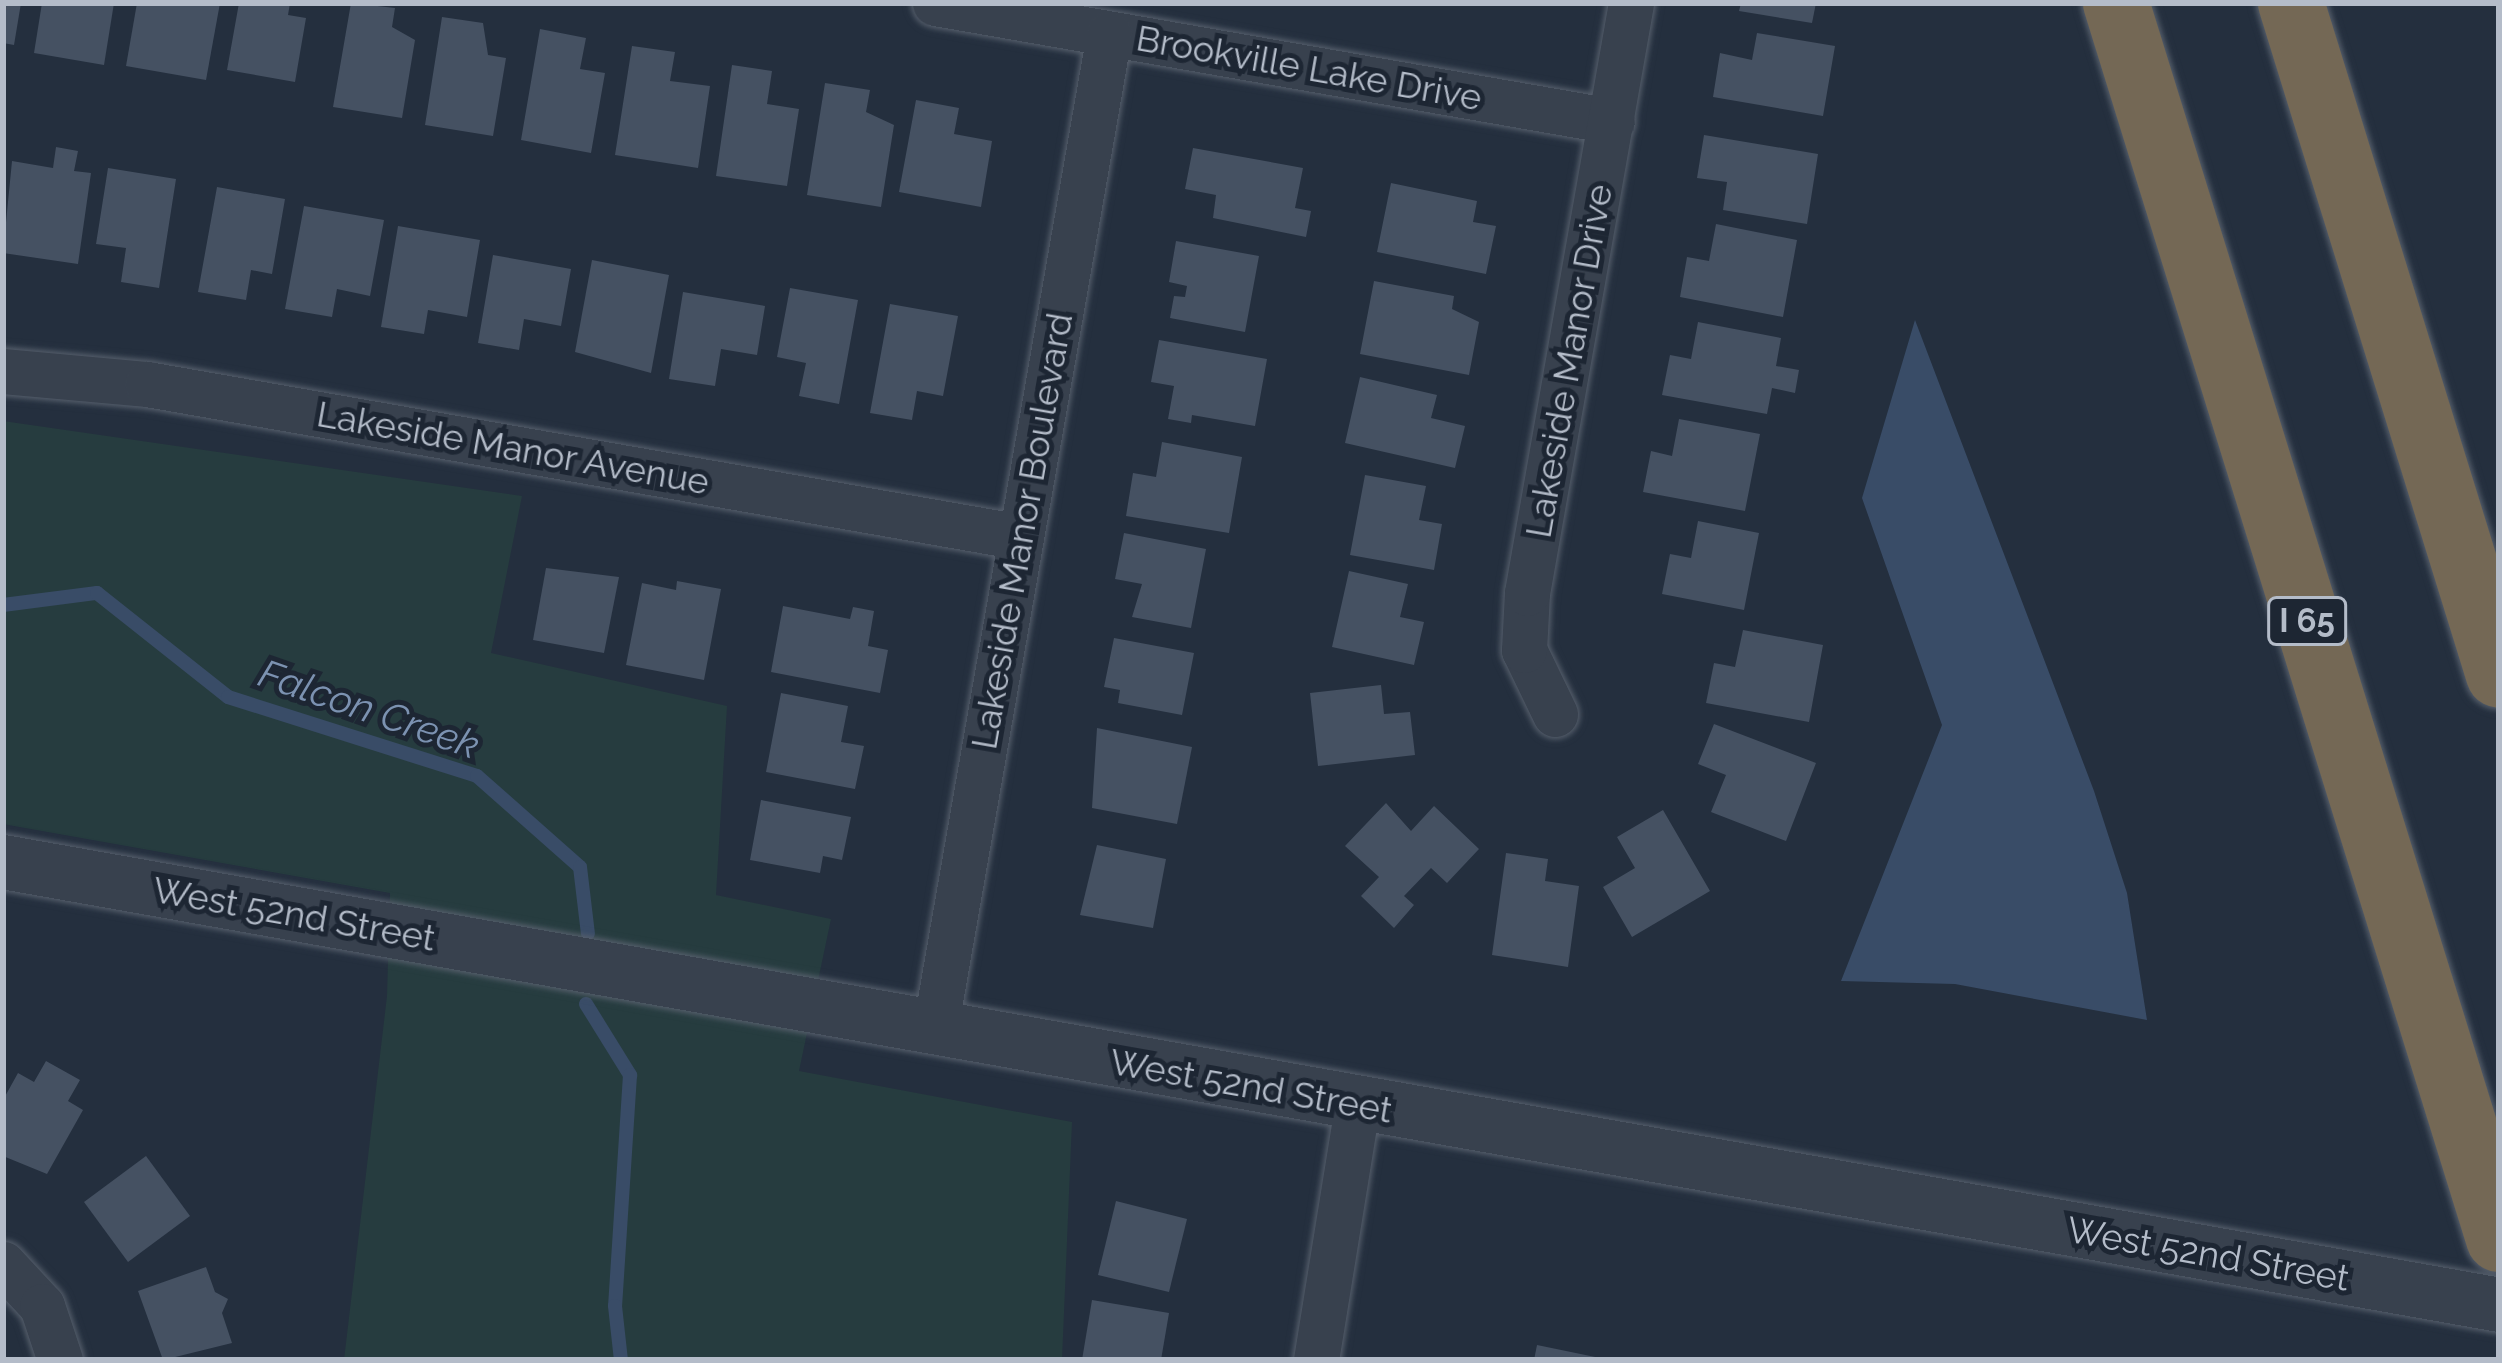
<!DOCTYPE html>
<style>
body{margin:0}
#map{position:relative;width:2502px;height:1363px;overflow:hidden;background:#242f3e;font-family:Raleway,sans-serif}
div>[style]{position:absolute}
.green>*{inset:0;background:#263c3f}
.water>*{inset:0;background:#394c67}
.stream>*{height:14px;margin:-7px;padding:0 7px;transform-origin:7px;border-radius:7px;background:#394c67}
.building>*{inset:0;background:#455162}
.roads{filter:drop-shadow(0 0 3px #565f6c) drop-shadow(0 0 3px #565f6c)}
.minor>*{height:45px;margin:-22.5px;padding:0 22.5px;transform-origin:22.5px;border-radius:22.5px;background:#38414e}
.tertiary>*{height:54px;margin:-27px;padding:0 27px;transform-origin:27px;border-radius:27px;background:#38414e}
.motorway>*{height:66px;margin:-33px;padding:0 33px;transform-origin:33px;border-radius:33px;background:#746855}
span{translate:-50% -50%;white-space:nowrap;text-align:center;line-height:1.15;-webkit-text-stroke:10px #1d2633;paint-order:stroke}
.shield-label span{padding:3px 9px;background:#1d2633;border:3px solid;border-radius:9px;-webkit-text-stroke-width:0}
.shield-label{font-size:33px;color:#b4bcc9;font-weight:700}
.street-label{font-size:36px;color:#b4bcc9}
.water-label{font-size:39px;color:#7c92b1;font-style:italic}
.frame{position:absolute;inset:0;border:6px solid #b4bcc9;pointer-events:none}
</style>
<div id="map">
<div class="green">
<div style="clip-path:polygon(3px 421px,522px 496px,491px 653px,727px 706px,716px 895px,831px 919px,799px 1071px,1072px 1122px,1062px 1360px,344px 1360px,387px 996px,390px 893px,3px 824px)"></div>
</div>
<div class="water">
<div style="clip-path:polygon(1915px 320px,2094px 791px,2127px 893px,2147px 1020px,1955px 984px,1841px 981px,1942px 725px,1862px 498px)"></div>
</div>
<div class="stream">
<div style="left:3px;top:605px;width:95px;rotate:-7.3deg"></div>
<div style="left:97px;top:593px;width:167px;rotate:38.4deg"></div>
<div style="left:228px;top:697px;width:261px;rotate:17.6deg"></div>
<div style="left:477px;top:776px;width:137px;rotate:41.5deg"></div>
<div style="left:580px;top:867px;width:67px;rotate:83.2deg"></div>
<div style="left:586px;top:1004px;width:84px;rotate:58.2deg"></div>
<div style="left:630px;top:1075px;width:231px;rotate:93.7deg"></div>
<div style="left:615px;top:1306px;width:54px;rotate:83.7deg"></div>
</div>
<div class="building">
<div style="clip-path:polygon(3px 3px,21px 3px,14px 45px,3px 43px)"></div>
<div style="clip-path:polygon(42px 3px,114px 3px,104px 65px,34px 53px)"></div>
<div style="clip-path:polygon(137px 3px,220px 3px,206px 80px,126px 66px)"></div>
<div style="clip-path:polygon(239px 3px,290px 3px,288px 15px,306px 18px,295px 82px,227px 70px)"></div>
<div style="clip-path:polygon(351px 3px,395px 8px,392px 27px,415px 40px,402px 118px,333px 107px)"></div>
<div style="clip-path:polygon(1741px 3px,1816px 3px,1812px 23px,1739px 11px)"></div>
<div style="clip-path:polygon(442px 17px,483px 23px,488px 55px,506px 58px,493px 136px,425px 125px)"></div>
<div style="clip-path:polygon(540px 29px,586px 38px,580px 69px,605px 73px,591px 153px,521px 140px)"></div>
<div style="clip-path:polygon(1757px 33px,1835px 46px,1823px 116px,1713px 97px,1720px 53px,1752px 60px)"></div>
<div style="clip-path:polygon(632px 46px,675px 52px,670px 81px,710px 86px,698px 168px,615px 155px)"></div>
<div style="clip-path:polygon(732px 65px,772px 71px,767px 104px,799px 109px,787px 186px,716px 176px)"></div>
<div style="clip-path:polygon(825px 83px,870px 90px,866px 112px,894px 125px,881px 207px,807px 195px)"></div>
<div style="clip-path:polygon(916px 100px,959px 108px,954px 134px,992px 141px,981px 207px,899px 192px)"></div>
<div style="clip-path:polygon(1704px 135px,1818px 154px,1807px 224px,1723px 210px,1727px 182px,1697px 178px)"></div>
<div style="clip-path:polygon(56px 147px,78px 151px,74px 171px,91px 173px,78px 264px,3px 253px,12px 161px,53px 168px)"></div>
<div style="clip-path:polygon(1193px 148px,1303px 168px,1295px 208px,1311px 211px,1306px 237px,1213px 218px,1216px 195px,1185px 189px)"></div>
<div style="clip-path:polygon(108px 168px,176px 179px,159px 288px,121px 282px,126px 248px,96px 244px)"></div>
<div style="clip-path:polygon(1391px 183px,1477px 201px,1473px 222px,1496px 226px,1486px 274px,1377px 252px)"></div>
<div style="clip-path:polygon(217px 187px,285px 199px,272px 274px,251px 270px,246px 300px,198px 292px)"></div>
<div style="clip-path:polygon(304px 206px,384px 220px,370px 296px,337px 289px,332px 317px,285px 309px)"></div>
<div style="clip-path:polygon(1716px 224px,1797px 240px,1783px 317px,1680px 297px,1687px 257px,1709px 261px)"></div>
<div style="clip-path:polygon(398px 226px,480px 240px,467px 317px,428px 310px,424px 334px,381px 327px)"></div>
<div style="clip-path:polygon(1176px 241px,1259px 256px,1245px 332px,1170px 318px,1174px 296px,1185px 297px,1187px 286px,1169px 282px)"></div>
<div style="clip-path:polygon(493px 255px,571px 269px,561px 326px,524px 319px,519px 350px,478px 343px)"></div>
<div style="clip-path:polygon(592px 260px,669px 275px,651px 373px,575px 352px)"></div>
<div style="clip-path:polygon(1374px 281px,1454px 296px,1452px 309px,1479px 322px,1469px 375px,1360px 354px)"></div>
<div style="clip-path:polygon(790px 288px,858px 300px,839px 404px,799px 396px,806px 363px,777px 357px)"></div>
<div style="clip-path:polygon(683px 292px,765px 306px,757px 355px,721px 349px,715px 386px,669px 379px)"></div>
<div style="clip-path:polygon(890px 304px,958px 316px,943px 396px,917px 391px,912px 420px,870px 413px)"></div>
<div style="clip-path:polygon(1698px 322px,1781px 338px,1776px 366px,1799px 370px,1795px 393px,1772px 388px,1767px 414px,1662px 395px,1670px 355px,1691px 359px)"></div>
<div style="clip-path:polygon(1159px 340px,1267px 359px,1255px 426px,1192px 415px,1191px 423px,1168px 419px,1174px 386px,1151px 382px)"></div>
<div style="clip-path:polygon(1360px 377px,1437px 395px,1431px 418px,1465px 426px,1455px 468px,1345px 443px)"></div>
<div style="clip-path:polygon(1679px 419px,1760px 434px,1745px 511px,1643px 492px,1651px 451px,1672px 456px)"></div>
<div style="clip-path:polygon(1162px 442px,1242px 457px,1229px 533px,1126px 516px,1133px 473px,1156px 477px)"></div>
<div style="clip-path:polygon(1365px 475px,1426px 486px,1419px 520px,1442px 524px,1434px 570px,1350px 555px)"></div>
<div style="clip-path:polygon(1698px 521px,1759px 533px,1744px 610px,1662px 594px,1670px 554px,1691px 558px)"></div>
<div style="clip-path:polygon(1124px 533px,1206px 549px,1191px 628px,1132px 617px,1142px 584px,1115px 579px)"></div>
<div style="clip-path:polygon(546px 568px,619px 577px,604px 653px,533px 640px)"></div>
<div style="clip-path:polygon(1349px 571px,1408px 584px,1400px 617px,1424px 622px,1414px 665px,1332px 647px)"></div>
<div style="clip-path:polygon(677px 581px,721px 589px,704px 680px,626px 665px,642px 583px,676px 590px)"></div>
<div style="clip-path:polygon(783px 606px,850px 619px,853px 607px,874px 611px,868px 646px,888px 650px,880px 693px,771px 672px)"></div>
<div style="clip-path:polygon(1743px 630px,1823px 645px,1809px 722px,1706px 703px,1714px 663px,1735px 667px)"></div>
<div style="clip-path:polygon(1114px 638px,1194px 653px,1182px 715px,1118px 703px,1120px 690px,1104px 687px)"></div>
<div style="clip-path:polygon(1381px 685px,1384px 714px,1410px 712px,1415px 755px,1318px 766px,1310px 693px)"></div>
<div style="clip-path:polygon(781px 693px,848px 706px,841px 742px,864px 746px,855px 789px,766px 772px)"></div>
<div style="clip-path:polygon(1714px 724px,1816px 763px,1786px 841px,1711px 812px,1726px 775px,1698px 764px)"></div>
<div style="clip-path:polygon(1097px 728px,1192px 747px,1177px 824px,1092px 808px)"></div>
<div style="clip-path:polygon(761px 800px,851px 817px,842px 860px,823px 856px,820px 873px,750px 860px)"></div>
<div style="clip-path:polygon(1386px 803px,1411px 831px,1434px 806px,1479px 849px,1447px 883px,1431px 868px,1404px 896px,1414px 905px,1394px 928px,1361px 896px,1379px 877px,1345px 846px)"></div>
<div style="clip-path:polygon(1663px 810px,1710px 891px,1632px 937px,1603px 887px,1635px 868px,1617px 837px)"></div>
<div style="clip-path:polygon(1097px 845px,1166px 859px,1153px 928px,1080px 915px)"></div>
<div style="clip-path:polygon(1506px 853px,1548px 859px,1545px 881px,1579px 886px,1568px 967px,1492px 955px)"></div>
<div style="clip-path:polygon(46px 1061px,80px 1080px,68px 1101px,83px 1110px,47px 1174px,3px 1156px,3px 1100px,18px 1073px,34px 1082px)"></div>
<div style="clip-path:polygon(146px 1156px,190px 1216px,128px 1262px,84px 1202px)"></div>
<div style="clip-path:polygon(1116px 1201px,1187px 1219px,1169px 1292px,1098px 1275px)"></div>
<div style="clip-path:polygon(206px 1267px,215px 1292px,228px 1299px,222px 1313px,232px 1343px,163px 1360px,138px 1291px)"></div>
<div style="clip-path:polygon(1092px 1300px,1169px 1313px,1161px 1360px,1082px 1360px)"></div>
<div style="clip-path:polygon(1537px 1345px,1600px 1358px,1600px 1360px,1534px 1360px)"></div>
</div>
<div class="roads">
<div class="minor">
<div style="left:935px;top:3px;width:687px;rotate:9.89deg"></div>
<div style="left:3px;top:371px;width:145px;rotate:5.2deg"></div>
<div style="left:147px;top:384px;width:887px;rotate:9.93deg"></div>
<div style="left:1555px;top:714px;width:71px;rotate:-115.8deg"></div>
<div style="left:1524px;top:650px;width:57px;rotate:-87deg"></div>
<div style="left:1527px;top:593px;width:599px;rotate:-80deg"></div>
<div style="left:935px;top:1029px;width:1010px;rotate:-80.08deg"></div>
<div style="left:3px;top:1264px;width:57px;rotate:47.1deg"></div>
<div style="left:42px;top:1306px;width:57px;rotate:71.6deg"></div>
<div style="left:1316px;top:1360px;width:257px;rotate:-80.8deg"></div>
</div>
<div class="tertiary">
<div style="left:3px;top:862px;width:2535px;rotate:10.06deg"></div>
</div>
<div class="motorway">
<div style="left:2116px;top:3px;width:1294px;rotate:72.78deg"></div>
<div style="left:2291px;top:3px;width:703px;rotate:72.8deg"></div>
</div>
</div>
<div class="shield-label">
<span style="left:2307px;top:621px">I 65</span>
</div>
<div class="street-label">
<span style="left:1309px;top:68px;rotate:10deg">Brookville Lake Drive</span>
<span style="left:1569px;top:361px;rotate:-80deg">Lakeside Manor Drive</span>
<span style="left:513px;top:448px;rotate:10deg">Lakeside Manor Avenue</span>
<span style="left:1022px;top:531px;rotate:-80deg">Lakeside Manor Boulevard</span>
<span style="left:294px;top:914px;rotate:10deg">West 52nd Street</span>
<span style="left:1251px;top:1086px;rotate:10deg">West 52nd Street</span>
<span style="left:2208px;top:1254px;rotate:10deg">West 52nd Street</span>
</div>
<div class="water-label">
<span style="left:369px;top:709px;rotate:19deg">Falcon Creek</span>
</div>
<div class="frame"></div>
</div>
